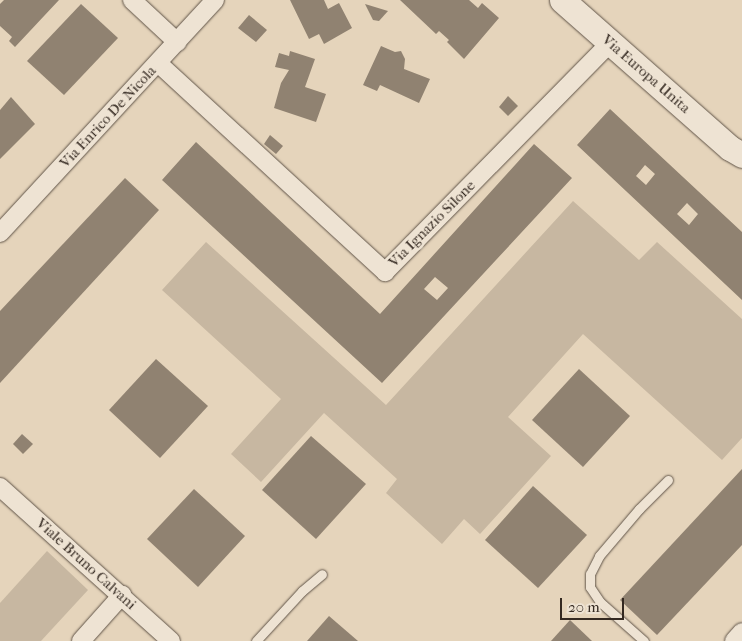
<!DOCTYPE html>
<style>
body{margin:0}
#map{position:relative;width:742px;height:641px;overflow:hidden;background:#e5d4bb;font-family:"IM FELL French Canon",serif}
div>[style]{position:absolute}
.green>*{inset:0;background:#c7b7a1}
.building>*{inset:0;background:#908271}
.roads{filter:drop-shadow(0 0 1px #605448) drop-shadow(0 0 1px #605448)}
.lane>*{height:9px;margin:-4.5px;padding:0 4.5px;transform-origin:4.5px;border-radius:4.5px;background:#eee3d3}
.street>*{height:18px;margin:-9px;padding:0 9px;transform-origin:9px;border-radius:9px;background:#eee3d3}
.secondary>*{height:25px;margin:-12.5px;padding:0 12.5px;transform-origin:12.5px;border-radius:12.5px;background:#eee3d3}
span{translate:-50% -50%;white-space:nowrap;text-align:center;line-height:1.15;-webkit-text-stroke:5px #eee3d3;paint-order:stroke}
.street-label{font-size:15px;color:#342921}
.scale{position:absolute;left:560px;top:598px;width:64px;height:22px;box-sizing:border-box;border:2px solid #342921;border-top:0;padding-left:6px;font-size:15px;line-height:18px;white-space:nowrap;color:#342921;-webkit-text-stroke:4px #eee3d3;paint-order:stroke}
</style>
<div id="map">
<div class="green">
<div style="clip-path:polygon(573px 201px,639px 260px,657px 242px,742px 319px,742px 438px,722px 460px,583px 334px,508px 417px,551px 456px,480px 534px,464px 519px,442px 544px,386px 493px,397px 479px,324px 413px,261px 482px,231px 454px,281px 399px,162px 290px,206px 242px,386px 405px)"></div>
<div style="clip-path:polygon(47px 551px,88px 590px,41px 641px,0 641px,0 603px)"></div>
</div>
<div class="building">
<div style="clip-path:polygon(4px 0,59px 0,15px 47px,9px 41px,12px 37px,0 26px,0 4px)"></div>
<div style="clip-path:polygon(290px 0,324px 0,328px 9px,339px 3px,352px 28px,324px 44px,319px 34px,309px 39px)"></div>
<div style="clip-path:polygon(400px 0,469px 0,478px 8px,482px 3px,499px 18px,464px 59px,447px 42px,449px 40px,439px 31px,436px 34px)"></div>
<div style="clip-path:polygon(81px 4px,118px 38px,64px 95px,27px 61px)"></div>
<div style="clip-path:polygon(365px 4px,388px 11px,379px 21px,373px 20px)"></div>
<div style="clip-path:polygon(249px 15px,267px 30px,256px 42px,238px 28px)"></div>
<div style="clip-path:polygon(381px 46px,395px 52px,401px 51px,405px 59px,404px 69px,430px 79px,419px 103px,380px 85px,377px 91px,363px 85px)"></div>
<div style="clip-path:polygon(290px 51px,315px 59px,305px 87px,326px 94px,316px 122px,274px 108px,281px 83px,289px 70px,275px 67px,279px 53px,289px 56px)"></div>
<div style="clip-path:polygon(508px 96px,518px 106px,508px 116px,499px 107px)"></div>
<div style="clip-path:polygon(11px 97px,35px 124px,0 159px,0 110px)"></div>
<div style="clip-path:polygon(evenodd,610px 109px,742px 232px,742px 300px,577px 145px,610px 109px,645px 165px,655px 174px,646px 185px,636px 176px,645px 165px,610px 109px,687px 203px,698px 214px,689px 225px,677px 214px,687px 203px)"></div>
<div style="clip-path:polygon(270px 135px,283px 146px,276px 154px,264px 144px)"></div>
<div style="clip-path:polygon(evenodd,196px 142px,380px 314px,534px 144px,572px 178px,382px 383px,162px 180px,196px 142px,435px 277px,448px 288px,437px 300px,424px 289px,435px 277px)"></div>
<div style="clip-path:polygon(125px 178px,159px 210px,0 383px,0 311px)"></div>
<div style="clip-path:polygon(156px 359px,208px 406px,160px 458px,109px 410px)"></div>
<div style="clip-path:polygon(579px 369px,630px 416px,583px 467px,532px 420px)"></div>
<div style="clip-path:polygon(22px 434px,33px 444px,23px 454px,13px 444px)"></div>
<div style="clip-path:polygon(311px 436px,366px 484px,316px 539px,262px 490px)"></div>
<div style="clip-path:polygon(742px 469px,742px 545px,657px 635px,620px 600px)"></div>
<div style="clip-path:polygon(533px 486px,587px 535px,538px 588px,485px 540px)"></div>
<div style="clip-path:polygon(194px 489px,245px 536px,198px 587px,147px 539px)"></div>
<div style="clip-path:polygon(329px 616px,358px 641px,307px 641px)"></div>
<div style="clip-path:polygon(570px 620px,592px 641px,551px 641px)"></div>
</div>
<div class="roads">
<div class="lane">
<div style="left:256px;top:641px;width:68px;rotate:-47.4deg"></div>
<div style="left:302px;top:591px;width:26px;rotate:-40deg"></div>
<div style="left:644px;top:641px;width:59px;rotate:-138.4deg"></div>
<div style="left:600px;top:602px;width:18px;rotate:-124deg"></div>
<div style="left:590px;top:587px;width:13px;rotate:-90deg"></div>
<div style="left:590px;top:574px;width:20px;rotate:-63deg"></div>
<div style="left:599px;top:556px;width:62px;rotate:-49.6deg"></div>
<div style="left:639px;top:509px;width:41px;rotate:-45deg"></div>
</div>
<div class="street">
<div style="left:132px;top:0;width:62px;rotate:43deg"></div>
<div style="left:158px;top:63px;width:309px;rotate:42.6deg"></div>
<div style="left:385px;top:272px;width:321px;rotate:-45.5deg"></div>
<div style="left:0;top:233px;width:317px;rotate:-47.3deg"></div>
<div style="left:0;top:487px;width:230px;rotate:42deg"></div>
<div style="left:81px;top:641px;width:62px;rotate:-48.3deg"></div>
<div style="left:734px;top:641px;width:12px;rotate:-48deg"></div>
</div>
<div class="secondary">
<div style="left:562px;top:0;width:224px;rotate:41.4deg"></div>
<div style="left:730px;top:148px;width:14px;rotate:30deg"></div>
</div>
</div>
<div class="street-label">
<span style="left:646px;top:74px;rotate:41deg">Via Europa Unita</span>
<span style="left:108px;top:117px;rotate:-47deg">Via Enrico De Nicola</span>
<span style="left:432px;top:224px;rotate:-45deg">Via Ignazio Silone</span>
<span style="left:86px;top:564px;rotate:42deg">Viale Bruno Calvani</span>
</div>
<div class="scale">20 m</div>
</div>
